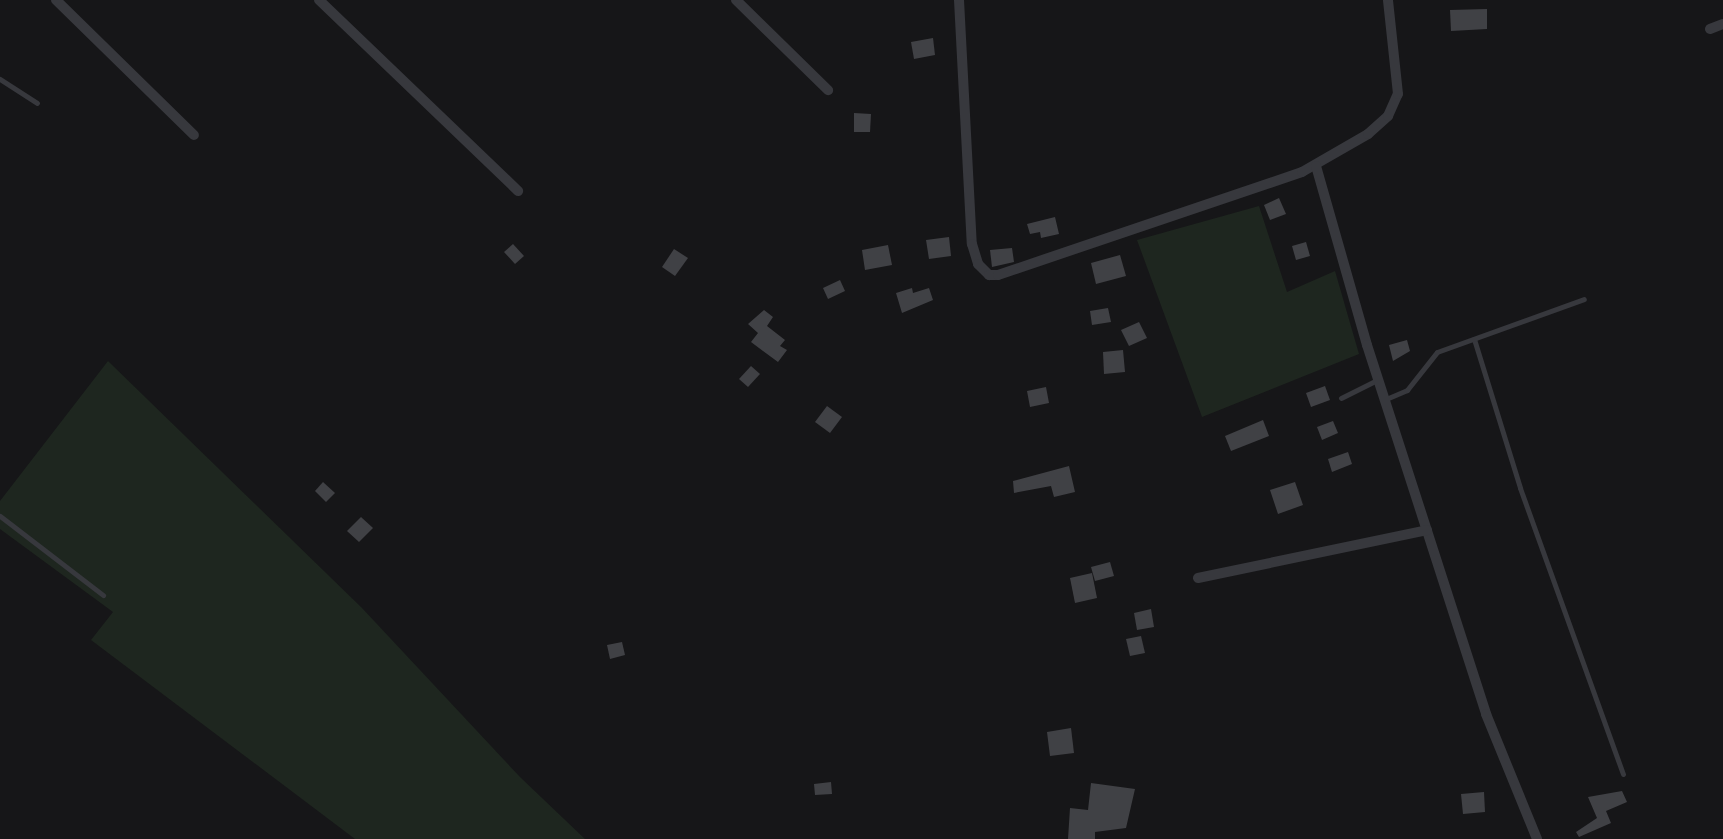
<!DOCTYPE html>
<style>
body{margin:0}
#map{position:relative;width:1723px;height:839px;overflow:hidden;background:#161618;font-family:"DejaVu Sans",sans-serif}
div>[style]{position:absolute}
.green>*{inset:0;background:#1e261f}
.building>*{inset:0;background:#404145}
.service>*{height:5px;margin:-2.5px;padding:0 2.5px;transform-origin:2.5px;border-radius:2.5px;background:#37383d}
.minor>*{height:10px;margin:-5px;padding:0 5px;transform-origin:5px;border-radius:5px;background:#37383d}
span{translate:-50% -50%;white-space:nowrap;text-align:center;line-height:1.15;-webkit-text-stroke:5px #111113;paint-order:stroke}
</style>
<div id="map">
<div class="green">
<div style="clip-path:polygon(1259px 206px,1287px 292px,1335px 271px,1359px 354px,1202px 417px,1137px 240px)"></div>
<div style="clip-path:polygon(108px 361px,362px 608px,520px 777px,585px 839px,355px 839px,91px 640px,113px 612px,0 529px,0 501px)"></div>
</div>
<div class="building">
<div style="clip-path:polygon(1487px 9px,1487px 29px,1451px 31px,1450px 10px)"></div>
<div style="clip-path:polygon(933px 38px,935px 55px,914px 59px,911px 42px)"></div>
<div style="clip-path:polygon(854px 113px,871px 114px,870px 132px,854px 132px)"></div>
<div style="clip-path:polygon(1279px 198px,1286px 214px,1270px 220px,1264px 205px)"></div>
<div style="clip-path:polygon(1055px 217px,1059px 234px,1041px 238px,1040px 232px,1030px 234px,1027px 224px)"></div>
<div style="clip-path:polygon(949px 237px,951px 256px,929px 259px,926px 240px)"></div>
<div style="clip-path:polygon(1306px 242px,1310px 256px,1296px 260px,1292px 246px)"></div>
<div style="clip-path:polygon(513px 244px,524px 256px,515px 264px,504px 252px)"></div>
<div style="clip-path:polygon(888px 245px,892px 265px,865px 270px,862px 250px)"></div>
<div style="clip-path:polygon(1012px 248px,1014px 262px,992px 267px,990px 250px)"></div>
<div style="clip-path:polygon(674px 249px,688px 258px,675px 276px,662px 267px)"></div>
<div style="clip-path:polygon(1120px 255px,1126px 276px,1096px 284px,1091px 263px)"></div>
<div style="clip-path:polygon(840px 280px,845px 291px,828px 299px,823px 288px)"></div>
<div style="clip-path:polygon(912px 288px,913px 293px,929px 288px,933px 300px,902px 313px,896px 293px)"></div>
<div style="clip-path:polygon(1108px 308px,1111px 322px,1092px 325px,1090px 311px)"></div>
<div style="clip-path:polygon(764px 310px,773px 317px,767px 326px,785px 340px,780px 346px,787px 350px,778px 362px,751px 342px,758px 333px,748px 324px)"></div>
<div style="clip-path:polygon(1139px 322px,1147px 338px,1129px 346px,1121px 330px)"></div>
<div style="clip-path:polygon(1407px 340px,1410px 351px,1393px 361px,1389px 345px)"></div>
<div style="clip-path:polygon(1123px 350px,1125px 372px,1104px 374px,1103px 352px)"></div>
<div style="clip-path:polygon(751px 366px,760px 374px,748px 387px,739px 379px)"></div>
<div style="clip-path:polygon(1325px 386px,1330px 400px,1311px 407px,1306px 393px)"></div>
<div style="clip-path:polygon(1046px 387px,1049px 403px,1030px 407px,1027px 391px)"></div>
<div style="clip-path:polygon(827px 406px,842px 417px,830px 433px,815px 422px)"></div>
<div style="clip-path:polygon(1263px 420px,1269px 436px,1231px 451px,1225px 436px)"></div>
<div style="clip-path:polygon(1333px 421px,1338px 433px,1322px 440px,1317px 427px)"></div>
<div style="clip-path:polygon(1348px 452px,1352px 464px,1332px 472px,1328px 459px)"></div>
<div style="clip-path:polygon(1069px 466px,1075px 492px,1054px 497px,1051px 486px,1014px 493px,1013px 481px)"></div>
<div style="clip-path:polygon(323px 482px,335px 493px,326px 502px,315px 491px)"></div>
<div style="clip-path:polygon(1295px 482px,1303px 505px,1278px 514px,1270px 490px)"></div>
<div style="clip-path:polygon(361px 517px,373px 528px,359px 542px,347px 531px)"></div>
<div style="clip-path:polygon(1110px 562px,1114px 576px,1095px 581px,1091px 567px)"></div>
<div style="clip-path:polygon(1092px 573px,1097px 598px,1075px 603px,1070px 578px)"></div>
<div style="clip-path:polygon(1151px 609px,1154px 627px,1137px 630px,1134px 613px)"></div>
<div style="clip-path:polygon(1141px 636px,1145px 653px,1130px 656px,1126px 639px)"></div>
<div style="clip-path:polygon(622px 642px,625px 655px,610px 659px,607px 645px)"></div>
<div style="clip-path:polygon(1071px 728px,1074px 753px,1050px 756px,1047px 732px)"></div>
<div style="clip-path:polygon(831px 782px,832px 794px,815px 795px,814px 784px)"></div>
<div style="clip-path:polygon(1091px 783px,1135px 789px,1126px 828px,1095px 832px,1095px 839px,1068px 839px,1070px 808px,1088px 810px)"></div>
<div style="clip-path:polygon(1622px 791px,1627px 802px,1606px 811px,1611px 823px,1579px 837px,1576px 832px,1597px 818px,1588px 797px)"></div>
<div style="clip-path:polygon(1484px 792px,1485px 812px,1463px 814px,1461px 794px)"></div>
</div>
<div class="service">
<div style="left:0;top:79px;width:44px;rotate:33deg"></div>
<div style="left:1474px;top:339px;width:156px;rotate:72.8deg"></div>
<div style="left:1520px;top:488px;width:304px;rotate:70.2deg"></div>
<div style="left:1341px;top:398px;width:42px;rotate:-26.6deg"></div>
<div style="left:1386px;top:399px;width:23px;rotate:-23deg"></div>
<div style="left:1407px;top:390px;width:48px;rotate:-51.7deg"></div>
<div style="left:1437px;top:352px;width:156px;rotate:-19.8deg"></div>
<div style="left:0;top:516px;width:130px;rotate:37.5deg"></div>
</div>
<div class="minor">
<div style="left:56px;top:0;width:193px;rotate:44.4deg"></div>
<div style="left:319px;top:0;width:276px;rotate:43.8deg"></div>
<div style="left:736px;top:0;width:129px;rotate:44.4deg"></div>
<div style="left:959px;top:0;width:244px;rotate:87deg"></div>
<div style="left:972px;top:244px;width:21px;rotate:73deg"></div>
<div style="left:978px;top:264px;width:16px;rotate:45deg"></div>
<div style="left:989px;top:275px;width:9px"></div>
<div style="left:998px;top:275px;width:321px;rotate:-18.7deg"></div>
<div style="left:1302px;top:172px;width:76px;rotate:-29.9deg"></div>
<div style="left:1368px;top:134px;width:27px;rotate:-42deg"></div>
<div style="left:1388px;top:116px;width:24px;rotate:-66deg"></div>
<div style="left:1398px;top:94px;width:95px;rotate:-96.1deg"></div>
<div style="left:1710px;top:29px;width:14px;rotate:-21deg"></div>
<div style="left:1316px;top:166px;width:186px;rotate:74.1deg"></div>
<div style="left:1367px;top:345px;width:388px;rotate:72.1deg"></div>
<div style="left:1486px;top:714px;width:135px;rotate:67.8deg"></div>
<div style="left:1198px;top:578px;width:234px;rotate:-11.8deg"></div>
</div>
</div>
